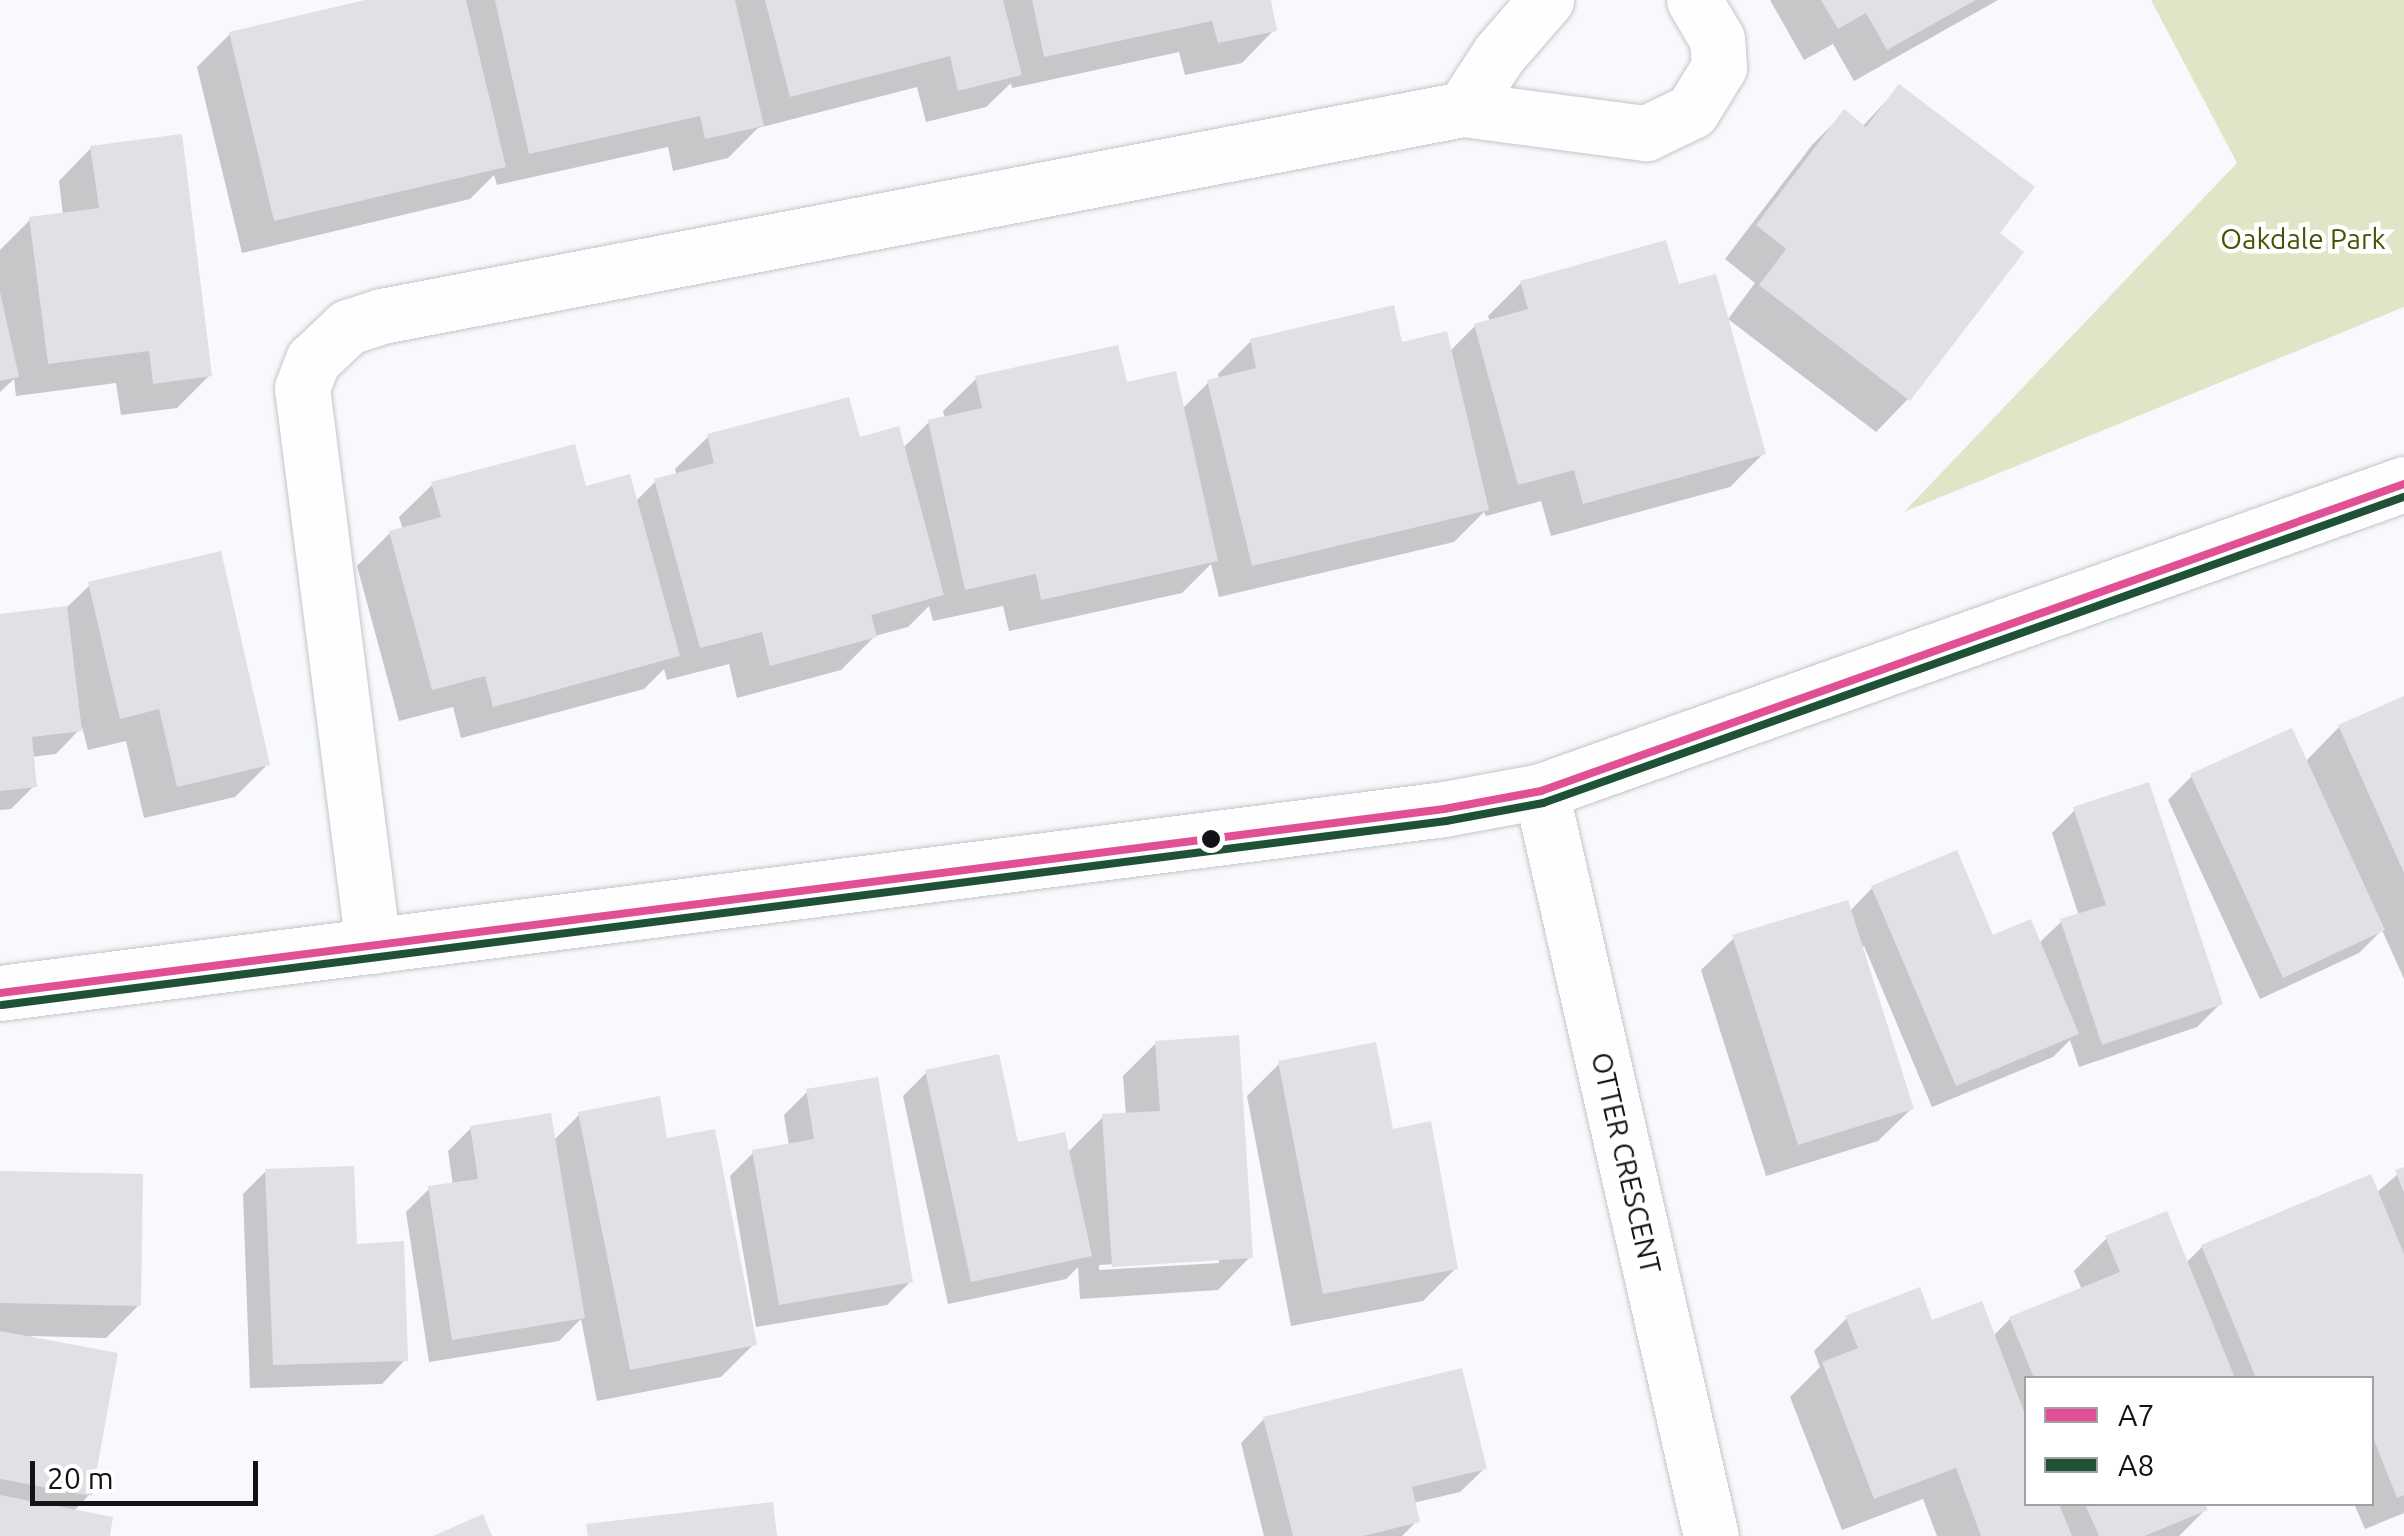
<!DOCTYPE html>
<style>
body{margin:0}
#map{position:relative;width:2404px;height:1536px;overflow:hidden;background:#f7f9fc;font-family:Ubuntu,sans-serif}
div>[style]{position:absolute}
.green>*{inset:0;background:#dfe6c7}
.shadow>*{inset:0;background:#0003}
.building>*{inset:0;background:#dfe1e4}
.roads{filter:drop-shadow(0 0 2px #c4c6c9) drop-shadow(0 0 2px #c4c6c9)}
.street>*{height:55px;margin:-27.5px;padding:0 27.5px;transform-origin:27.5px;border-radius:27.5px;background:#fefeff}
.secondary>*{height:55px;margin:-27.5px;padding:0 27.5px;transform-origin:27.5px;border-radius:27.5px;background:#fefeff}
.bus-1>*{height:8px;margin:-4px;padding:0 4px;transform-origin:4px;border-radius:4px;background:#e15095}
.bus-2>*{height:8px;margin:-4px;padding:0 4px;transform-origin:4px;border-radius:4px;background:#1f5136}
.dots>*{width:28px;height:28px;translate:-50% -50%;box-sizing:border-box;border:5px solid #fff;border-radius:50%}
span{translate:-50% -50%;white-space:nowrap;text-align:center;line-height:1.15;-webkit-text-stroke:9px #fff;paint-order:stroke}
.park-label{font-size:28px;color:#495206}
.street-label{font-size:28px;color:#121317}
.legend{position:absolute;left:2024px;top:1376px;width:350px;height:130px;box-sizing:border-box;background:#fff;border:2px solid #a0a1a2;margin:0;padding:12px 18px;list-style:none;font-size:30px;color:#121317}
.legend li{display:flex;align-items:center;gap:20px;height:50px}
.legend b{width:50px;border:2px solid #a0a1a2}
.scale{position:absolute;left:30px;top:1461px;width:228px;height:45px;box-sizing:border-box;border:5px solid #121317;border-top:0;padding-left:12px;font-size:30px;line-height:35px;white-space:nowrap;color:#121317;-webkit-text-stroke:8px #fff;paint-order:stroke}
</style>
<div id="map">
<div class="green">
<div style="clip-path:polygon(2151px 0,2404px 0,2404px 307px,1904px 512px,2237px 163px)"></div>
</div>
<div class="shadow">
<div style="clip-path:polygon(376px 0,1268px 0,1274px 30px,1242px 63px,1185px 75px,1179px 52px,1012px 88px,1011px 83px,986px 107px,926px 122px,917px 87px,758px 128px,728px 158px,673px 171px,668px 147px,497px 185px,494px 175px,470px 199px,242px 253px,197px 67px,230px 34px)"></div>
<div style="clip-path:polygon(1770px 0,1998px 0,1854px 81px,1833px 44px,1804px 60px)"></div>
<div style="clip-path:polygon(1899px 87px,1997px 233px,1908px 399px,1876px 432px,1728px 319px,1755px 283px,1725px 259px,1812px 145px,1844px 113px,1862px 127px)"></div>
<div style="clip-path:polygon(91px 148px,210px 375px,177px 408px,121px 415px,116px 383px,16px 396px,14px 379px,0 392px,0 250px,31px 219px,63px 215px,59px 181px)"></div>
<div style="clip-path:polygon(1521px 283px,1677px 287px,1763px 454px,1730px 487px,1551px 536px,1541px 501px,1486px 516px,1484px 512px,1454px 542px,1219px 597px,1211px 564px,1182px 593px,1009px 631px,1003px 606px,933px 621px,929px 606px,908px 627px,875px 636px,841px 670px,737px 698px,729px 664px,667px 680px,664px 669px,644px 689px,461px 738px,453px 707px,399px 721px,357px 566px,390px 533px,403px 530px,399px 517px,432px 485px,584px 489px,635px 502px,656px 481px,677px 476px,675px 469px,708px 437px,858px 440px,902px 449px,929px 422px,945px 418px,943px 411px,976px 379px,1125px 385px,1182px 409px,1209px 382px,1219px 379px,1218px 374px,1251px 341px,1400px 345px,1449px 352px,1475px 326px,1490px 322px,1488px 316px)"></div>
<div style="clip-path:polygon(90px 585px,268px 764px,235px 797px,144px 818px,126px 741px,88px 750px,82px 727px,56px 754px,31px 757px,34px 786px,11px 809px,0 810px,0 616px,66px 608px)"></div>
<div style="clip-path:polygon(2404px 698px,2404px 979px,2382px 930px,2359px 953px,2260px 999px,2168px 800px,2191px 777px,2305px 762px,2339px 727px)"></div>
<div style="clip-path:polygon(2075px 810px,2220px 1004px,2197px 1027px,2079px 1067px,2070px 1040px,2053px 1057px,1932px 1107px,1864px 946px,1860px 948px,1911px 1109px,1878px 1141px,1766px 1176px,1701px 970px,1734px 938px,1849px 912px,1872px 888px,1992px 938px,2038px 944px,2061px 922px,2079px 916px,2052px 833px)"></div>
<div style="clip-path:polygon(evenodd,1156px 1043px,1250px 1257px,1218px 1290px,1080px 1299px,1078px 1267px,1066px 1279px,948px 1304px,903px 1096px,926px 1073px,1016px 1145px,1067px 1153px,1103px 1117px,1126px 1115px,1123px 1076px,1156px 1043px,1219px 1258px,1219px 1263px,1099px 1270px,1099px 1265px,1219px 1258px)"></div>
<div style="clip-path:polygon(1280px 1063px,1391px 1131px,1456px 1268px,1423px 1301px,1291px 1326px,1247px 1096px)"></div>
<div style="clip-path:polygon(807px 1092px,910px 1282px,887px 1305px,756px 1327px,730px 1176px,753px 1153px,789px 1146px,784px 1115px)"></div>
<div style="clip-path:polygon(580px 1114px,665px 1141px,754px 1344px,721px 1377px,597px 1401px,581px 1319px,559px 1341px,429px 1362px,406px 1212px,429px 1189px,453px 1185px,448px 1151px,471px 1128px,553px 1141px)"></div>
<div style="clip-path:polygon(2404px 1169px,2404px 1513px,2365px 1529px,2354px 1504px,2372px 1504px,2372px 1378px,2026px 1378px,2026px 1504px,2203px 1504px,2205px 1510px,2179px 1536px,1937px 1536px,1923px 1499px,1842px 1530px,1790px 1397px,1820px 1367px,1814px 1351px,1847px 1318px,1930px 1324px,1993px 1336px,2010px 1319px,2082px 1290px,2074px 1271px,2107px 1238px,2186px 1263px,2202px 1247px,2376px 1193px)"></div>
<div style="clip-path:polygon(266px 1171px,354px 1246px,405px 1360px,382px 1384px,250px 1388px,243px 1194px)"></div>
<div style="clip-path:polygon(0 1174px,139px 1305px,106px 1338px,31px 1336px,89px 1495px,73px 1512px,107px 1536px,0 1536px)"></div>
<div style="clip-path:polygon(1264px 1419px,1484px 1469px,1460px 1492px,1413px 1503px,1417px 1521px,1402px 1536px,1264px 1536px,1241px 1443px)"></div>
</div>
<div class="building">
<div style="clip-path:polygon(365px 0,466px 0,506px 167px,274px 221px,229px 32px)"></div>
<div style="clip-path:polygon(495px 0,735px 0,764px 126px,705px 139px,700px 116px,529px 154px)"></div>
<div style="clip-path:polygon(765px 0,1003px 0,1022px 75px,958px 91px,950px 56px,790px 97px)"></div>
<div style="clip-path:polygon(1032px 0,1271px 0,1277px 31px,1218px 43px,1212px 21px,1044px 57px)"></div>
<div style="clip-path:polygon(1821px 0,1976px 0,1887px 50px,1866px 13px,1838px 29px)"></div>
<div style="clip-path:polygon(1899px 84px,2035px 187px,2000px 233px,2024px 252px,1910px 401px,1759px 285px,1786px 249px,1756px 225px,1844px 109px,1866px 127px)"></div>
<div style="clip-path:polygon(182px 134px,212px 376px,153px 384px,149px 351px,48px 364px,29px 217px,99px 208px,90px 146px)"></div>
<div style="clip-path:polygon(1666px 240px,1679px 284px,1716px 274px,1766px 454px,1583px 504px,1574px 470px,1518px 485px,1474px 324px,1528px 309px,1520px 281px)"></div>
<div style="clip-path:polygon(0 292px,19px 377px,0 381px)"></div>
<div style="clip-path:polygon(1394px 305px,1402px 342px,1447px 331px,1489px 510px,1252px 566px,1207px 380px,1256px 368px,1250px 339px)"></div>
<div style="clip-path:polygon(1118px 345px,1127px 382px,1176px 371px,1218px 561px,1041px 600px,1036px 574px,965px 590px,928px 420px,982px 408px,975px 376px)"></div>
<div style="clip-path:polygon(849px 397px,860px 437px,899px 426px,944px 595px,871px 615px,877px 637px,770px 666px,762px 632px,700px 648px,654px 479px,714px 463px,707px 434px)"></div>
<div style="clip-path:polygon(575px 444px,586px 486px,630px 474px,680px 656px,493px 707px,485px 676px,432px 690px,389px 531px,441px 517px,431px 482px)"></div>
<div style="clip-path:polygon(221px 551px,270px 765px,177px 787px,159px 709px,120px 719px,88px 582px)"></div>
<div style="clip-path:polygon(67px 606px,82px 731px,32px 737px,37px 787px,0 791px,0 614px)"></div>
<div style="clip-path:polygon(2404px 696px,2404px 873px,2338px 725px)"></div>
<div style="clip-path:polygon(2292px 728px,2385px 930px,2283px 978px,2190px 774px)"></div>
<div style="clip-path:polygon(2149px 782px,2223px 1004px,2102px 1045px,2060px 919px,2106px 905px,2073px 807px)"></div>
<div style="clip-path:polygon(1957px 850px,1993px 935px,2031px 919px,2079px 1034px,1956px 1086px,1871px 886px)"></div>
<div style="clip-path:polygon(1848px 900px,1914px 1109px,1798px 1145px,1732px 935px)"></div>
<div style="clip-path:polygon(1239px 1035px,1253px 1258px,1112px 1267px,1102px 1114px,1160px 1111px,1155px 1041px)"></div>
<div style="clip-path:polygon(1376px 1042px,1393px 1129px,1431px 1121px,1458px 1269px,1323px 1294px,1278px 1061px)"></div>
<div style="clip-path:polygon(999px 1054px,1018px 1142px,1065px 1132px,1092px 1256px,971px 1282px,925px 1070px)"></div>
<div style="clip-path:polygon(878px 1077px,913px 1282px,779px 1305px,752px 1150px,814px 1139px,806px 1089px)"></div>
<div style="clip-path:polygon(660px 1096px,667px 1138px,715px 1129px,757px 1345px,630px 1370px,578px 1112px)"></div>
<div style="clip-path:polygon(551px 1113px,585px 1318px,452px 1340px,428px 1186px,478px 1179px,470px 1126px)"></div>
<div style="clip-path:polygon(354px 1166px,357px 1244px,404px 1241px,408px 1361px,273px 1365px,265px 1169px)"></div>
<div style="clip-path:polygon(2404px 1167px,2404px 1193px,2395px 1170px)"></div>
<div style="clip-path:polygon(0 1171px,143px 1174px,141px 1306px,0 1303px)"></div>
<div style="clip-path:polygon(2371px 1174px,2404px 1254px,2404px 1495px,2397px 1498px,2372px 1435px,2372px 1378px,2256px 1378px,2201px 1245px)"></div>
<div style="clip-path:polygon(2167px 1211px,2235px 1378px,2034px 1378px,2009px 1317px,2120px 1272px,2105px 1236px)"></div>
<div style="clip-path:polygon(1920px 1287px,1932px 1320px,1982px 1301px,2026px 1417px,2026px 1504px,2059px 1504px,2072px 1536px,1981px 1536px,1956px 1468px,1874px 1499px,1822px 1362px,1858px 1348px,1845px 1316px)"></div>
<div style="clip-path:polygon(0 1331px,118px 1353px,92px 1496px,0 1479px)"></div>
<div style="clip-path:polygon(1462px 1368px,1487px 1469px,1412px 1487px,1420px 1522px,1363px 1536px,1293px 1536px,1263px 1417px)"></div>
<div style="clip-path:polygon(0 1495px,113px 1517px,110px 1536px,0 1536px)"></div>
<div style="clip-path:polygon(773px 1502px,777px 1536px,588px 1536px,586px 1524px)"></div>
<div style="clip-path:polygon(2085px 1504px,2205px 1504px,2208px 1510px,2144px 1536px,2099px 1536px)"></div>
<div style="clip-path:polygon(483px 1514px,492px 1536px,433px 1536px)"></div>
</div>
<div class="roads">
<div class="street">
<div style="left:1463px;top:109px;width:66px;rotate:-56.8deg"></div>
<div style="left:1499px;top:54px;width:72px;rotate:-49deg"></div>
<div style="left:1541px;top:791px;width:764px;rotate:77.15deg"></div>
<div style="left:373px;top:946px;width:562px;rotate:-97.25deg"></div>
<div style="left:302px;top:388px;width:30px;rotate:-69deg"></div>
<div style="left:313px;top:360px;width:48px;rotate:-43.3deg"></div>
<div style="left:348px;top:327px;width:36px;rotate:-18deg"></div>
<div style="left:382px;top:316px;width:1101px;rotate:-10.84deg"></div>
<div style="left:1463px;top:109px;width:185px;rotate:7.5deg"></div>
<div style="left:1646px;top:133px;width:51px;rotate:-25.6deg"></div>
<div style="left:1692px;top:111px;width:52px;rotate:-58.5deg"></div>
<div style="left:1719px;top:67px;width:28px;rotate:-94deg"></div>
<div style="left:1717px;top:39px;width:45px;rotate:-120.5deg"></div>
</div>
<div class="secondary">
<div style="left:0;top:993px;width:1456px;rotate:-7.26deg"></div>
<div style="left:1444px;top:809px;width:99px;rotate:-10.5deg"></div>
<div style="left:1541px;top:791px;width:916px;rotate:-19.58deg"></div>
</div>
</div>
<div class="bus-1">
<div style="left:0;top:993px;width:1456px;rotate:-7.26deg"></div>
<div style="left:1444px;top:809px;width:99px;rotate:-10.5deg"></div>
<div style="left:1541px;top:791px;width:916px;rotate:-19.58deg"></div>
</div>
<div class="bus-2">
<div style="left:2px;top:1005px;width:1456px;rotate:-7.26deg"></div>
<div style="left:1446px;top:821px;width:99px;rotate:-10.5deg"></div>
<div style="left:1543px;top:803px;width:914px;rotate:-19.57deg"></div>
</div>
<div class="dots">
<div style="left:1211px;top:839px;background:#121317"></div>
</div>
<div class="park-label">
<span style="left:2303px;top:239px">Oakdale Park</span>
</div>
<div class="street-label">
<span style="left:1626px;top:1163px;rotate:77deg">OTTER CRESCENT</span>
</div>
<ul class="legend">
<li><b style="height:12px;background:#e15095"></b>A7</li>
<li><b style="height:12px;background:#1f5136"></b>A8</li>
</ul>
<div class="scale">20 m</div>
</div>
